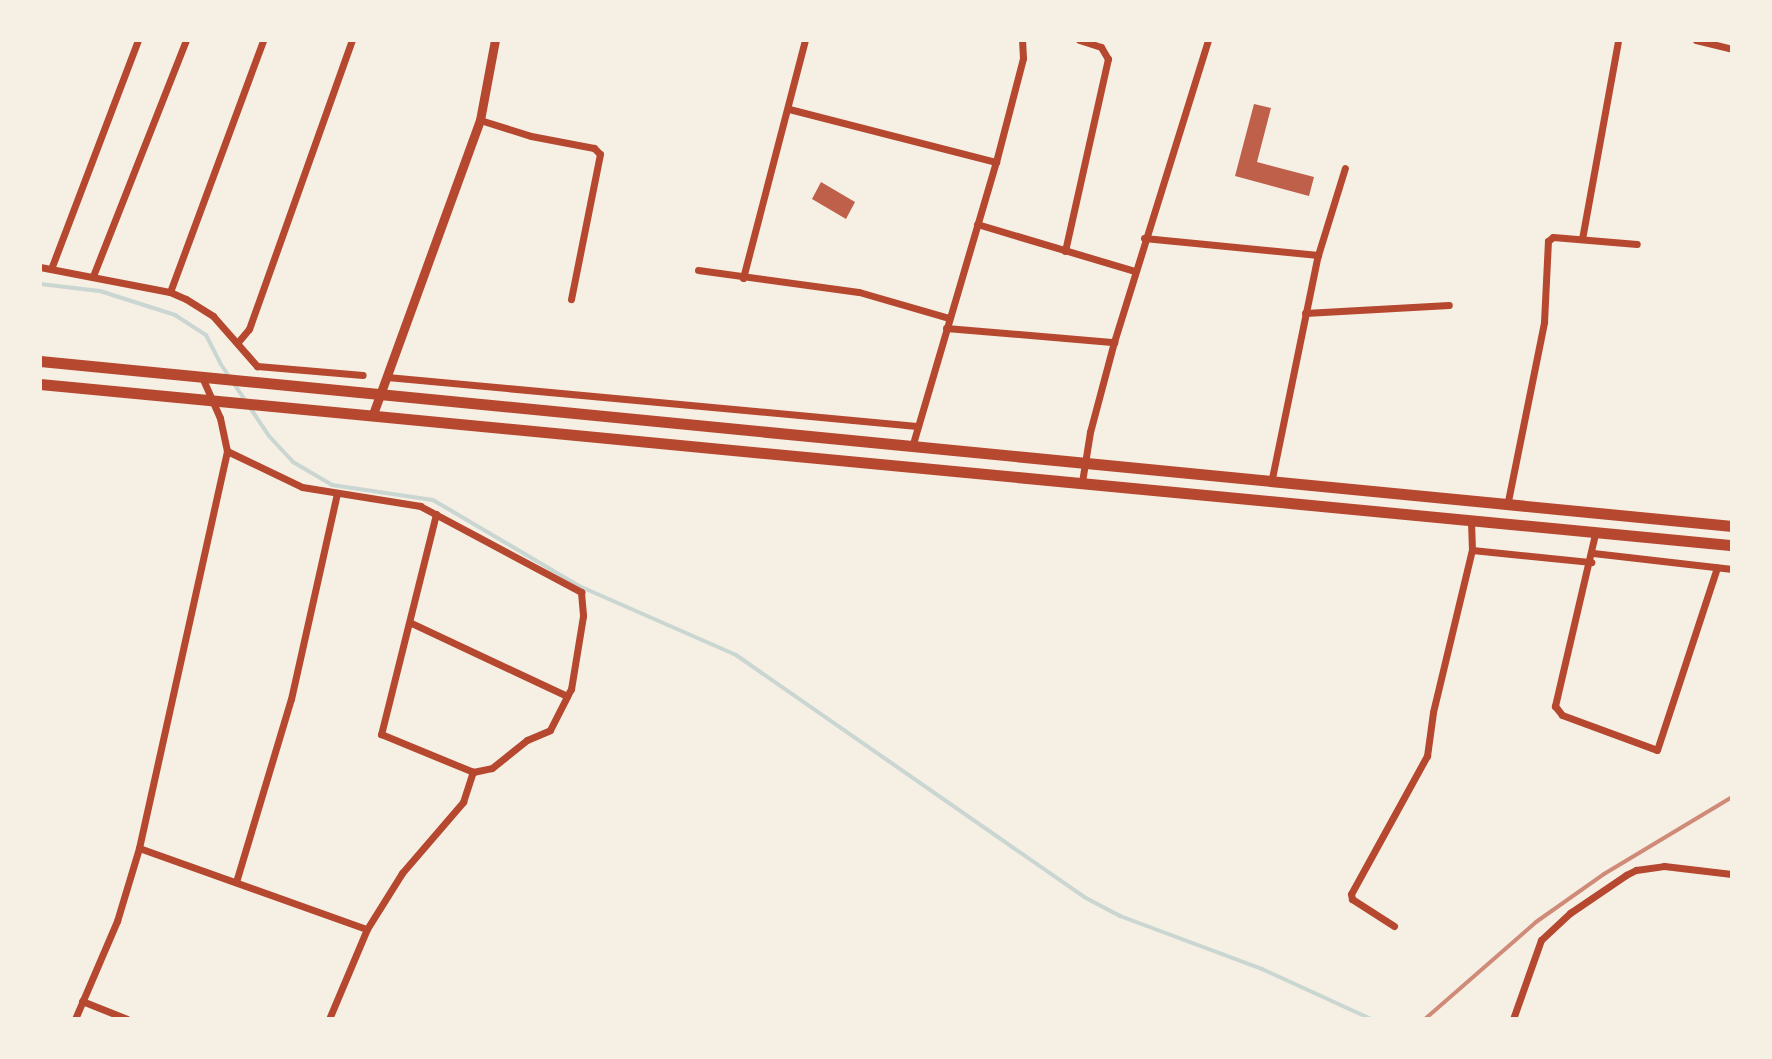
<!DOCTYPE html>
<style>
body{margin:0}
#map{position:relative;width:1772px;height:1059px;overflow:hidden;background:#f6efe4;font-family:"Fira Sans Condensed",sans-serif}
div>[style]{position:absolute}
.stream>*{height:4px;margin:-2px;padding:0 2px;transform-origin:2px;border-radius:2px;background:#c9d6d2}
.building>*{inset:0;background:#bf614a}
.minor>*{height:7px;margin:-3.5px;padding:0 3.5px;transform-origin:3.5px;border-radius:3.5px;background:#b5482f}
.tertiary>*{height:9px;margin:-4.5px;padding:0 4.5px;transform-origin:4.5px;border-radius:4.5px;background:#b5482f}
.primary>*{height:11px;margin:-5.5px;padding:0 5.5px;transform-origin:5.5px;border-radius:5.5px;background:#b5482f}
.rail>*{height:4px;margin:-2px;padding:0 2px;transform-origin:2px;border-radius:2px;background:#cf8b77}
span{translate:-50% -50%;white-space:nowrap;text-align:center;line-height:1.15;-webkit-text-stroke:8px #f6efe4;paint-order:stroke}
.frame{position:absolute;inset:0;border:42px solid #f6efe4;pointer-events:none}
</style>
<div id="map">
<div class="stream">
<div style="left:40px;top:284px;width:60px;rotate:6.7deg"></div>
<div style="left:100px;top:291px;width:79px;rotate:17.7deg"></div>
<div style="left:175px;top:315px;width:37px;rotate:33deg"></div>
<div style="left:206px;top:335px;width:31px;rotate:63deg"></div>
<div style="left:220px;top:363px;width:88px;rotate:56.1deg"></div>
<div style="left:269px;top:436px;width:35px;rotate:47deg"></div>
<div style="left:293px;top:462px;width:45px;rotate:30.5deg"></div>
<div style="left:332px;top:485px;width:102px;rotate:8.4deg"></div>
<div style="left:433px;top:500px;width:169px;rotate:30.5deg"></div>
<div style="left:579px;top:586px;width:171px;rotate:23.7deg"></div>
<div style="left:736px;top:655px;width:424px;rotate:34.8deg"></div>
<div style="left:1084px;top:897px;width:41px;rotate:27.8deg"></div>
<div style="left:1120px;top:916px;width:152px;rotate:20.5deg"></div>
<div style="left:1262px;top:969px;width:120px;rotate:24.6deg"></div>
</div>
<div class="building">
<div style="clip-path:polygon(1254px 104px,1271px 108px,1257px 162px,1314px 177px,1309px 196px,1235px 176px)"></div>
<div style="clip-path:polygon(821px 182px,855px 202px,846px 219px,812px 199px)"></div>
</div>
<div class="minor">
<div style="left:1696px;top:40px;width:37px;rotate:14deg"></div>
<div style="left:789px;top:109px;width:214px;rotate:14.4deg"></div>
<div style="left:480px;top:120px;width:53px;rotate:17.4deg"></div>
<div style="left:531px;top:136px;width:64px;rotate:10.8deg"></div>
<div style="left:594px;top:148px;width:8px;rotate:45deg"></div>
<div style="left:600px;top:154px;width:148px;rotate:101.3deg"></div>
<div style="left:977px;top:224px;width:165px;rotate:16.6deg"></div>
<div style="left:1144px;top:238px;width:175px;rotate:5.6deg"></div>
<div style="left:1582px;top:239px;width:202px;rotate:-79.7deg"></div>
<div style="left:1065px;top:251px;width:197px;rotate:-77.4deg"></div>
<div style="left:1108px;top:59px;width:14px;rotate:-120deg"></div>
<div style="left:1101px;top:47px;width:23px;rotate:-162deg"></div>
<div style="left:40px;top:267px;width:132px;rotate:10.9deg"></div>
<div style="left:170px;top:292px;width:17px;rotate:24deg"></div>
<div style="left:186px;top:299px;width:32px;rotate:32deg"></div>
<div style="left:213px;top:316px;width:67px;rotate:48.7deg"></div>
<div style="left:257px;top:366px;width:106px;rotate:4.9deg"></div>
<div style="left:51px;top:269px;width:245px;rotate:-69.2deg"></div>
<div style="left:698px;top:270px;width:162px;rotate:7.8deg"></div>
<div style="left:859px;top:292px;width:94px;rotate:16.1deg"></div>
<div style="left:93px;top:276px;width:254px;rotate:-68.5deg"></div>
<div style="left:743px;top:278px;width:246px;rotate:-75.4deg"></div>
<div style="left:170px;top:292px;width:269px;rotate:-69.7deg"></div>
<div style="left:1305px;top:313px;width:144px;rotate:-3.2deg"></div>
<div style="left:946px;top:328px;width:169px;rotate:4.8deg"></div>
<div style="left:238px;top:342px;width:17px;rotate:-50deg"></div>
<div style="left:249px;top:329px;width:307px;rotate:-70.4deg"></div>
<div style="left:387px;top:377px;width:532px;rotate:5.28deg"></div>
<div style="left:912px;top:447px;width:297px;rotate:-73.6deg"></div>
<div style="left:996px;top:162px;width:107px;rotate:-75.4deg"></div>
<div style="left:1023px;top:58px;width:18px;rotate:-93deg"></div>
<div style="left:227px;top:451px;width:83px;rotate:25.6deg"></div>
<div style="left:302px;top:487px;width:120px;rotate:9.1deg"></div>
<div style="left:420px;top:506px;width:183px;rotate:28.1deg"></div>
<div style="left:581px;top:592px;width:24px;rotate:85deg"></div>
<div style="left:583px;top:616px;width:74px;rotate:99.3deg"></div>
<div style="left:571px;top:689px;width:8px;rotate:120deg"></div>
<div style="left:567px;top:696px;width:174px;rotate:-154.9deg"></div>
<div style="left:1082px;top:482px;width:51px;rotate:-80.9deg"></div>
<div style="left:1090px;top:432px;width:93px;rotate:-75.1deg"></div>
<div style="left:1114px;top:342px;width:316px;rotate:-72.7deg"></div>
<div style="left:1271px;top:483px;width:233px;rotate:-78.4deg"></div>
<div style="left:1318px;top:255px;width:91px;rotate:-72.8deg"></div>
<div style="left:1507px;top:506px;width:188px;rotate:-78.6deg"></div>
<div style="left:1544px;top:322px;width:81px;rotate:-87.2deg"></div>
<div style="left:1548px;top:241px;width:6px;rotate:-39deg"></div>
<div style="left:1553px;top:237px;width:84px;rotate:4.8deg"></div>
<div style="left:436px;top:514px;width:227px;rotate:104deg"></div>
<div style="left:381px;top:734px;width:100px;rotate:22.4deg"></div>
<div style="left:1595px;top:534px;width:177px;rotate:103.1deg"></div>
<div style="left:1555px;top:706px;width:11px;rotate:52deg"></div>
<div style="left:1562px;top:715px;width:101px;rotate:20.2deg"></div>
<div style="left:1657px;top:750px;width:192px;rotate:-71.8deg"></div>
<div style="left:1472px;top:550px;width:120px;rotate:5.8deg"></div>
<div style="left:1593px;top:553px;width:140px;rotate:6.6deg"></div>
<div style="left:139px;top:848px;width:242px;rotate:19.6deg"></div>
<div style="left:236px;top:882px;width:191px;rotate:-73.3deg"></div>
<div style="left:291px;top:699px;width:210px;rotate:-77.4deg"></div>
<div style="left:1394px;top:926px;width:50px;rotate:-147.3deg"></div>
<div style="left:1352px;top:899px;width:5px;rotate:-101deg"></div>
<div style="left:1351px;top:894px;width:158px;rotate:-61.2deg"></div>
<div style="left:1427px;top:756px;width:44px;rotate:-82.2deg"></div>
<div style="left:1433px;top:712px;width:167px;rotate:-76.5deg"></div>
<div style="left:1472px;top:550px;width:29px;rotate:-92deg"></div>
<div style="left:82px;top:1001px;width:48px;rotate:21.8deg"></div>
<div style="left:75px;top:1019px;width:107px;rotate:-66.8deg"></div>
<div style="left:117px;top:921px;width:76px;rotate:-73.2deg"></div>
<div style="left:139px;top:848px;width:407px;rotate:-77.5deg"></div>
<div style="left:227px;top:451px;width:34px;rotate:-102deg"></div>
<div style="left:220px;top:418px;width:45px;rotate:-113.7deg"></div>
<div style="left:329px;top:1019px;width:98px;rotate:-67.1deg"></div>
<div style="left:367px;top:929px;width:66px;rotate:-58deg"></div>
<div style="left:402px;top:873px;width:94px;rotate:-49.3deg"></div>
<div style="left:463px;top:802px;width:32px;rotate:-72deg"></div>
<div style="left:473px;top:772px;width:19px;rotate:-12deg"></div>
<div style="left:492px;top:768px;width:45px;rotate:-38.7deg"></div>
<div style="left:527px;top:740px;width:25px;rotate:-23deg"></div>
<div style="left:550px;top:730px;width:38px;rotate:-63deg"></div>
<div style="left:1513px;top:1019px;width:84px;rotate:-70.5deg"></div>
<div style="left:1541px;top:940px;width:40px;rotate:-43deg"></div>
<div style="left:1570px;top:913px;width:68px;rotate:-34.2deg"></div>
<div style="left:1626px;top:875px;width:11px;rotate:-27deg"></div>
<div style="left:1636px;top:870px;width:28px;rotate:-8deg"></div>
<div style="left:1664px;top:866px;width:68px;rotate:6.7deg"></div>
</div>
<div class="tertiary">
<div style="left:373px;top:414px;width:313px;rotate:-70deg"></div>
<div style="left:480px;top:120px;width:81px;rotate:-79.4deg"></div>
</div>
<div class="primary">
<div style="left:40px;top:361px;width:1700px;rotate:5.57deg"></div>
<div style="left:40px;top:384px;width:1700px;rotate:5.44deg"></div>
</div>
<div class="rail">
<div style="left:1425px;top:1019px;width:147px;rotate:-41.1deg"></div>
<div style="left:1536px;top:922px;width:83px;rotate:-35.2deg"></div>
<div style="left:1604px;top:874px;width:149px;rotate:-31deg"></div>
</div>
<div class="frame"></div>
</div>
